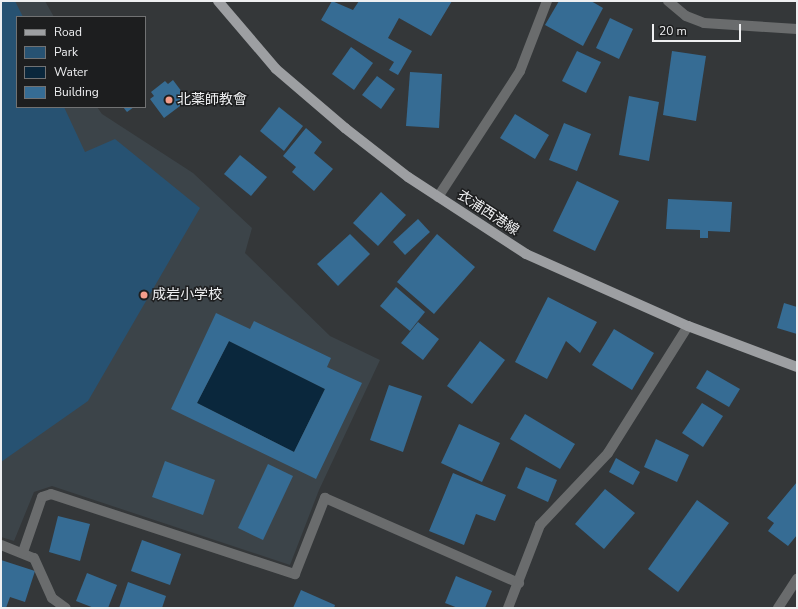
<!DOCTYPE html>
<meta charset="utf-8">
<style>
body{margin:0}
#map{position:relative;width:798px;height:609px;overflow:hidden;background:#343739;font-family:"Nunito Sans","Noto Sans JP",sans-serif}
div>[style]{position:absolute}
.built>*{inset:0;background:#3c4449}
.green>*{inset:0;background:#275272}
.water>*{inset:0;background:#0a273c}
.building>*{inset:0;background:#366c94}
.minor>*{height:10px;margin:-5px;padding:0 5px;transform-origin:5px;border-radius:5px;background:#6a6c6d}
.major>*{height:10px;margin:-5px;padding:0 5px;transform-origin:5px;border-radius:5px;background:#9d9fa2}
.dots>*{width:11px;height:11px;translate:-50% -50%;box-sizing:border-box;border:2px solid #1d1e1f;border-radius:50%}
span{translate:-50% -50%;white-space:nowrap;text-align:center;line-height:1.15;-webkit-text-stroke:3px #1d1e1f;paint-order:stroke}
.poi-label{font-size:14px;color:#eeeff1}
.left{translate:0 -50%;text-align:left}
.street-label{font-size:14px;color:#eeeff1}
.frame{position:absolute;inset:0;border:2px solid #eeeff1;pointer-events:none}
.legend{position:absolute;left:16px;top:16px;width:130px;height:92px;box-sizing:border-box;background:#1d1e1f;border:1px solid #717273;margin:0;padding:5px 7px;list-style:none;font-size:12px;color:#eeeff1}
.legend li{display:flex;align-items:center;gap:8px;height:20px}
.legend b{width:20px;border:1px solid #717273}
.scale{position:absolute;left:652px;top:24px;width:89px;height:18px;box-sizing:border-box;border:2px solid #eeeff1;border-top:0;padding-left:5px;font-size:12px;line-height:14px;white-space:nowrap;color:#eeeff1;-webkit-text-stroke:3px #1d1e1f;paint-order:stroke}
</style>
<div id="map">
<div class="built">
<div style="clip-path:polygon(1px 1px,45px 1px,54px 17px,17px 17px,17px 107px,97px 107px,102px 114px,193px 173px,252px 228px,245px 253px,330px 336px,380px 360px,319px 490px,290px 565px,52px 486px,34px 492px,14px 541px,1px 537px)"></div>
</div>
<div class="green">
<div style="clip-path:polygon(1px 1px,15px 1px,23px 17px,17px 17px,17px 107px,64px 107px,85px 152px,115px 139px,200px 208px,88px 401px,1px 462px)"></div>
</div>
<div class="water">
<div style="clip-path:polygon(229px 341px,325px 389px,294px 452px,197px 403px)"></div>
</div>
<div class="building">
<div style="clip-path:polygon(332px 1px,353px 10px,359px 1px,452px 1px,431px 36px,399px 18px,388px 38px,412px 51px,398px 75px,389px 70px,394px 62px,321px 20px)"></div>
<div style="clip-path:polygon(559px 1px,591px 1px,603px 8px,583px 46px,545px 25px)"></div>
<div style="clip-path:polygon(610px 18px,633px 29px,619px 59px,596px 48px)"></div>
<div style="clip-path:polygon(351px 47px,373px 63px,354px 90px,332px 74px)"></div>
<div style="clip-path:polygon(577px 51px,601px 62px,586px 93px,562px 81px)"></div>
<div style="clip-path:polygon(672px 51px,706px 56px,696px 121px,663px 115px)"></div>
<div style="clip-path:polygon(410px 72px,442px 74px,439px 128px,406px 126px)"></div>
<div style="clip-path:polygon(377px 76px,395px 89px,381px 109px,362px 95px)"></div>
<div style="clip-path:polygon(173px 80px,188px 100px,164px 118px,150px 99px,154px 96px,151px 92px,165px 81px,168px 84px)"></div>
<div style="clip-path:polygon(629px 96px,659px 102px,649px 161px,619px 155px)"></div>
<div style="clip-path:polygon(123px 107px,134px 107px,127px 112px)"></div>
<div style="clip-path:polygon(279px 107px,303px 126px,284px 151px,260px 131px)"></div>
<div style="clip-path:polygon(515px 114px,549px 135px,535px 159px,500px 138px)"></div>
<div style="clip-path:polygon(564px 123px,591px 134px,577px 171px,549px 160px)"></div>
<div style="clip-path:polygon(306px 128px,322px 142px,314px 153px,333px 169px,314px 191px,292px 172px,296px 167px,283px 156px)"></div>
<div style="clip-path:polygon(240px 155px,267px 177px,251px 196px,224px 174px)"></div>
<div style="clip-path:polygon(577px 181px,619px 201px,595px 251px,553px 231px)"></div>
<div style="clip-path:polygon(381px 192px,406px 215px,378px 246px,353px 223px)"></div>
<div style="clip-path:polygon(668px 199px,732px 202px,730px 232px,708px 231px,708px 238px,700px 238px,700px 230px,666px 229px)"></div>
<div style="clip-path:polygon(418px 219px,430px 232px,405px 255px,393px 242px)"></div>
<div style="clip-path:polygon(350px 234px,370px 254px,338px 286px,317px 264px)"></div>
<div style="clip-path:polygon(437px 234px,475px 267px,434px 314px,397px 282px)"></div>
<div style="clip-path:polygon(396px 287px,425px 312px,410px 331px,380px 306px)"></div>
<div style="clip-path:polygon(548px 297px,597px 322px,580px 353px,566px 341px,547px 379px,515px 362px)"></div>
<div style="clip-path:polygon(784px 303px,797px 307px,797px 334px,777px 328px)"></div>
<div style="clip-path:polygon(evenodd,216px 313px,250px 329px,254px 321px,331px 358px,327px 367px,362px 383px,316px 479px,171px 409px,216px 313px,229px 341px,325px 389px,294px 452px,197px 403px,229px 341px)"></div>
<div style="clip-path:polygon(418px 322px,439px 339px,423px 360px,401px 343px)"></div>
<div style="clip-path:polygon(614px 329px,654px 353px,632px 390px,592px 365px)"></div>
<div style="clip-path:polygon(480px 341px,505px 360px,472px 404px,447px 386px)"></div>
<div style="clip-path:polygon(707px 370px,740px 389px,729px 407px,696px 388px)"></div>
<div style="clip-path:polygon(389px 385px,422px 396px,403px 452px,370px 440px)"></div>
<div style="clip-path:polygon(702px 403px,723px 416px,703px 447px,682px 433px)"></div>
<div style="clip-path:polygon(525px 414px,575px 444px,560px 469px,510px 439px)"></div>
<div style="clip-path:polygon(459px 424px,500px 443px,482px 482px,441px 463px)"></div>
<div style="clip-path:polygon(656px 439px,689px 455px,677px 482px,644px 467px)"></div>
<div style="clip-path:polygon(616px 458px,640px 472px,633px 485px,609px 472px)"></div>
<div style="clip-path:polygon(165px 461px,215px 480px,203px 515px,152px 497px)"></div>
<div style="clip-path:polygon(268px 464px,293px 476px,263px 540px,238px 528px)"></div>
<div style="clip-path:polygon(526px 467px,557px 480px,548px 502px,517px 488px)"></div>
<div style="clip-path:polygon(453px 473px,506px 495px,495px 521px,476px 514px,464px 545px,429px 531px)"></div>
<div style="clip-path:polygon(797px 482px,797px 535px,788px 546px,768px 531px,774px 523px,767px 518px)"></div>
<div style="clip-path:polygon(605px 489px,635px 513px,604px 549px,575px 524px)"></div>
<div style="clip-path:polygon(697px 500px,729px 523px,678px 592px,648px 569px)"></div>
<div style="clip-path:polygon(58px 516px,90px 524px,80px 561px,49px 552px)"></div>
<div style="clip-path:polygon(142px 540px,181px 554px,170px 585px,131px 571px)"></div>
<div style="clip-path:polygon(1px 560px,35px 571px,25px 602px,10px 597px,6px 608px,1px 608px)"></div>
<div style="clip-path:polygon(87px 573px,117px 585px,108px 608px,94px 608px,76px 601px)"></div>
<div style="clip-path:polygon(456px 576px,492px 591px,485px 608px,458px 608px,445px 603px)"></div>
<div style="clip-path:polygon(128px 582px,166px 596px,162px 608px,119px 608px)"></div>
<div style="clip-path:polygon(301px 590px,335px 605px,334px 608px,293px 608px)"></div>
</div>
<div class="minor">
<div style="left:668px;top:1px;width:23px;rotate:40deg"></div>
<div style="left:686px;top:16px;width:19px;rotate:21deg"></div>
<div style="left:704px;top:23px;width:93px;rotate:3.7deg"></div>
<div style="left:438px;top:197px;width:150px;rotate:-56.9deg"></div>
<div style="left:520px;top:71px;width:75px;rotate:-68.9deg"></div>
<div style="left:1px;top:545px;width:35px;rotate:22deg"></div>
<div style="left:34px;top:558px;width:44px;rotate:65.8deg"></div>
<div style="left:52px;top:598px;width:17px;rotate:36deg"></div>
<div style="left:23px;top:552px;width:58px;rotate:-70.9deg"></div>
<div style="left:42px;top:497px;width:9px;rotate:-18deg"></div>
<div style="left:51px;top:494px;width:257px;rotate:18.2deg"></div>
<div style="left:295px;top:574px;width:82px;rotate:-68.5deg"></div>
<div style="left:325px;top:498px;width:212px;rotate:23.7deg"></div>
<div style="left:508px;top:608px;width:89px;rotate:-68.9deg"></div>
<div style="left:540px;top:525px;width:99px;rotate:-46.6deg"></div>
<div style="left:608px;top:453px;width:150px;rotate:-57.8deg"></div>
<div style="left:778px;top:608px;width:35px;rotate:-57deg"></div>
</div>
<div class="major">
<div style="left:218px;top:1px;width:89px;rotate:49.5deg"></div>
<div style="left:276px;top:69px;width:91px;rotate:40.5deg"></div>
<div style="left:345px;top:128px;width:80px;rotate:37.9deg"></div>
<div style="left:408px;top:177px;width:141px;rotate:33.1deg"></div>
<div style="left:526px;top:254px;width:177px;rotate:24deg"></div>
<div style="left:688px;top:326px;width:116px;rotate:20.6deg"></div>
</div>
<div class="dots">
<div style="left:169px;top:100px;background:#f49d8b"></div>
<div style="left:144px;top:295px;background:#f49d8b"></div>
</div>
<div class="poi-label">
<span class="left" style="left:177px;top:100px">北薬師教會</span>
<span class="left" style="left:152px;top:295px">成岩小学校</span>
</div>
<div class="street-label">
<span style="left:488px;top:213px;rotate:33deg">衣浦西港線</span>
</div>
<div class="frame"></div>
<ul class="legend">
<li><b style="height:5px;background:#9d9fa2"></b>Road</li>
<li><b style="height:11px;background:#275272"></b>Park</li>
<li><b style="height:11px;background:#0a273c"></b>Water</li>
<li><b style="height:11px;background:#366c94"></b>Building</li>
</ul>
<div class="scale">20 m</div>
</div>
